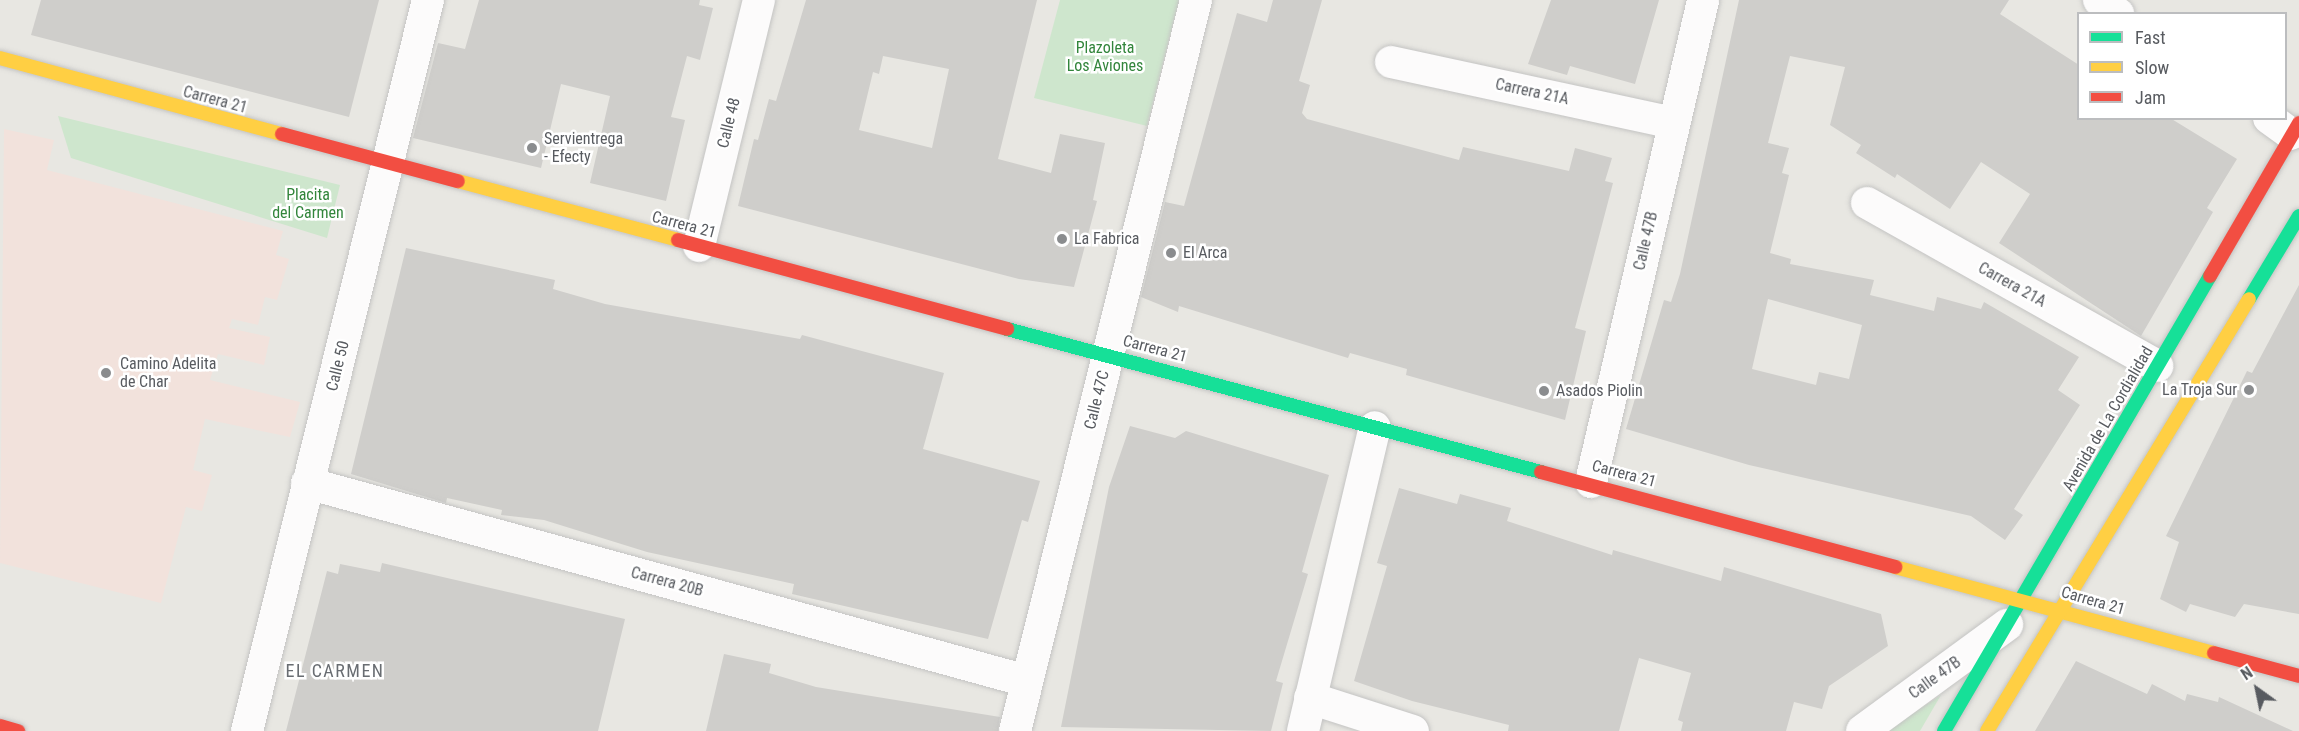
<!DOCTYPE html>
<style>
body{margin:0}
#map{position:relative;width:2299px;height:731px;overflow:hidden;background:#e8e7e2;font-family:"Roboto Condensed",sans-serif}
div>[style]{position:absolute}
.medical>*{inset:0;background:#f2e2dc}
.green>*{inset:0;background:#cee6cd}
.building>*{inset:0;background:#cfcecb}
.roads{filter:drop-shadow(0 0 2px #c4c4c3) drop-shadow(0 0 2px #c4c4c3)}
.street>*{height:32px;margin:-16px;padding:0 16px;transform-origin:16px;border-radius:16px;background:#fcfbfb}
.fast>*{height:14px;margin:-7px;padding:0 7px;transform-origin:7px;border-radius:7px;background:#16e098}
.slow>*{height:14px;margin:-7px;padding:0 7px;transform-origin:7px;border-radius:7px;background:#ffcf43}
.jam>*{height:14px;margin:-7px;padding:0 7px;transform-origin:7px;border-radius:7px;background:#f24e42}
.dots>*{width:16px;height:16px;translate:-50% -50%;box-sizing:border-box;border:3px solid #fff;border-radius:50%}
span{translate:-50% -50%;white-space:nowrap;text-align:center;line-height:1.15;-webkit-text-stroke:5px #fff;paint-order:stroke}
.park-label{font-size:16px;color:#32853b}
.street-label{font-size:16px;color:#585b60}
.poi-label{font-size:16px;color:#585b60}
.left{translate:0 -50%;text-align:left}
.right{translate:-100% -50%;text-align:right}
.neighbourhood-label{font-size:18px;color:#696d72;letter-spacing:1.5px}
.legend{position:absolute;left:2077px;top:12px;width:210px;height:108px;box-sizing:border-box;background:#fff;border:2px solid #bcbdbf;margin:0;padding:8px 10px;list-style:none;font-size:18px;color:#585b60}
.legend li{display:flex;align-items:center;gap:12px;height:30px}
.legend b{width:30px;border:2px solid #bcbdbf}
.north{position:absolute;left:2227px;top:659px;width:60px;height:60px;-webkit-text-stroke:4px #fff;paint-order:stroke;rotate:327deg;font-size:16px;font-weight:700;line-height:24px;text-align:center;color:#585b60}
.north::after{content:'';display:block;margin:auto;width:21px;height:27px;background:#585b60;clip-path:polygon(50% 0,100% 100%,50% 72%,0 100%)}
</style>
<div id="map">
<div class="medical">
<div style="clip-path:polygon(4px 129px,54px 140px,47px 170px,283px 231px,276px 255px,289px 259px,277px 300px,265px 297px,258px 325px,232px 319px,229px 328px,270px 337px,264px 365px,218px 354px,210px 380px,300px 402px,290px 437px,205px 419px,193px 470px,212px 475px,202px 511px,186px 507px,161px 603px,0 563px)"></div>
</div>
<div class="green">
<div style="clip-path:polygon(1060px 0,1179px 0,1147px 126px,1034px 98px)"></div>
<div style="clip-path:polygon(58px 116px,340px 185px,327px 238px,71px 158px)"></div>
<div style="clip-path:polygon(1941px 695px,1920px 731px,1886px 731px)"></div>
</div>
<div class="building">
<div style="clip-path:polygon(41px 0,379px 0,349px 117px,31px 35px)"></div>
<div style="clip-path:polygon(479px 0,700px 0,699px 5px,713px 8px,700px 60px,687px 56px,671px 117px,685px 120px,666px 201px,590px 183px,610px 96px,561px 84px,541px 168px,413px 138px,438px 43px,465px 49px)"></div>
<div style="clip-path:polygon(evenodd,806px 0,1037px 0,998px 159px,1051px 173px,1060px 134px,1105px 143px,1093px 200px,1097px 201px,1074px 287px,1019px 279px,738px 206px,754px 139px,758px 140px,769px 99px,776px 101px,806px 0,883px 56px,949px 69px,932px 148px,859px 130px,873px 72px,879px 74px,883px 56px)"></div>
<div style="clip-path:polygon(1273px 0,1322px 0,1299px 81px,1310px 85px,1302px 113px,1307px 119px,1459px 160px,1463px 147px,1569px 171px,1575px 148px,1612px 158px,1605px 181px,1613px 183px,1575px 328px,1586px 331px,1565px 420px,1406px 375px,1407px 369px,1350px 353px,1348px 358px,1179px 306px,1178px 312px,1141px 297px,1165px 202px,1184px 206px,1237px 13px,1267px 22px)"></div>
<div style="clip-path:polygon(1551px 0,1659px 0,1635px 84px,1570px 66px,1567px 75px,1528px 64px)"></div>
<div style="clip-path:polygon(evenodd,1739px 0,2009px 0,2000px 14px,2079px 65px,2079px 118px,2170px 118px,2237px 159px,2207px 208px,2213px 212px,2141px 336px,1999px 243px,2030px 194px,1981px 162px,1950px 209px,1897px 174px,1895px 178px,1856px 153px,1861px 145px,1830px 125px,1845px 67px,1790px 56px,1768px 143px,1789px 148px,1782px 173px,1789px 175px,1770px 253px,1791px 259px,1790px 264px,1874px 280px,1870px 295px,1934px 311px,1937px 297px,1981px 309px,1984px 302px,2079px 357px,2058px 390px,2080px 405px,2014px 509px,2023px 515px,2005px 540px,1971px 516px,1749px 465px,1626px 429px,1664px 300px,1671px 302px,1680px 274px,1739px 0,1768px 299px,1862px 325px,1849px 379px,1819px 372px,1816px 385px,1752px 369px,1768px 299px)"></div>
<div style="clip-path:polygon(406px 248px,555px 280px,553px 289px,605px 304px,800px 339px,802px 335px,944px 373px,923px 449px,1040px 481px,1028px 522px,1022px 520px,988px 639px,792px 594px,794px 584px,647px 552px,544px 520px,501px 515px,502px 510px,447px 498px,446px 503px,351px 474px)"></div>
<div style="clip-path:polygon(2299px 285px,2299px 614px,2244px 604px,2235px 617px,2190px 604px,2186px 612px,2160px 599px,2179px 542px,2166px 536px,2247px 371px,2252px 373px)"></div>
<div style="clip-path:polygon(1130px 426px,1175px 438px,1186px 431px,1329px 475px,1302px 572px,1308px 574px,1276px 681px,1283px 683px,1271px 731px,1061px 727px,1109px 487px)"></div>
<div style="clip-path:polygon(1399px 488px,1457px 504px,1460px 494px,1511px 508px,1507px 521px,1612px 555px,1613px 550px,1721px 581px,1724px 567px,1881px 614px,1888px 646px,1829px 686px,1822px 709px,1794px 702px,1786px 731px,1681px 731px,1683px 722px,1678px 720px,1691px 673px,1639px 658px,1619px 731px,1508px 731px,1509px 725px,1412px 701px,1354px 681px,1387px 566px,1377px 563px)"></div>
<div style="clip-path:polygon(382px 563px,625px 619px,598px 731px,286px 731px,327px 571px,338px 574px,340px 564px,380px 572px)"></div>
<div style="clip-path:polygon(724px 654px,771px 664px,769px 673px,816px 687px,1000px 717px,998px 731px,706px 731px)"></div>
<div style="clip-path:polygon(2076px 661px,2147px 694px,2152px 684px,2185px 701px,2187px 694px,2218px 702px,2219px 697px,2293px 731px,2035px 731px)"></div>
</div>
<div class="roads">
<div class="street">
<div style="left:2099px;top:0;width:24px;rotate:36deg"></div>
<div style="left:1391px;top:62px;width:289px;rotate:12.2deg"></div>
<div style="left:2269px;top:118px;width:27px;rotate:36deg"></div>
<div style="left:1867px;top:203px;width:333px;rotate:29.3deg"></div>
<div style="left:699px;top:246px;width:253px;rotate:-76.3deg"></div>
<div style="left:1591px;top:482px;width:495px;rotate:-76.9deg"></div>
<div style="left:307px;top:483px;width:747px;rotate:15.38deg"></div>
<div style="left:1310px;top:698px;width:108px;rotate:17.8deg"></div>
<div style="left:247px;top:731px;width:753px;rotate:-76.09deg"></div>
<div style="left:1015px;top:731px;width:753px;rotate:-76.09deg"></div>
<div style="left:1303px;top:731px;width:312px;rotate:-76.7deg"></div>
<div style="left:1862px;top:731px;width:180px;rotate:-36.2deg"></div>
</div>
<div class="fast">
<div style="left:2249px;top:299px;width:97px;rotate:-58.9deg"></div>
<div style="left:1007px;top:329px;width:553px;rotate:14.99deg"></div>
<div style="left:1944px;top:731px;width:527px;rotate:-59.69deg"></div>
</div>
<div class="slow">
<div style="left:0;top:58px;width:292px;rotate:15.1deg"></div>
<div style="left:458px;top:181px;width:228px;rotate:15deg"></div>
<div style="left:1895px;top:567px;width:330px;rotate:15.1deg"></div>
<div style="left:1987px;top:731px;width:505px;rotate:-58.76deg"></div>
</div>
<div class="jam">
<div style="left:282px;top:134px;width:182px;rotate:15deg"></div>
<div style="left:678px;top:240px;width:341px;rotate:15.1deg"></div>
<div style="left:2210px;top:276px;width:177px;rotate:-59.8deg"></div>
<div style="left:1541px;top:472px;width:367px;rotate:15deg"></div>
<div style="left:2214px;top:653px;width:88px;rotate:15.1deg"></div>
<div style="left:0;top:726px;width:19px;rotate:16deg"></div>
</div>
</div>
<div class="dots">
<div style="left:532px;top:148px;background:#8a8c8e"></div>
<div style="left:1062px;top:239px;background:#8a8c8e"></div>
<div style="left:1171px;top:253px;background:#8a8c8e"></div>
<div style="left:106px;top:373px;background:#8a8c8e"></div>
<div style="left:2249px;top:390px;background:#8a8c8e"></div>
<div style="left:1544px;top:391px;background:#8a8c8e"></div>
</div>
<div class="park-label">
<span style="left:1105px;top:57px">Plazoleta<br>Los Aviones</span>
<span style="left:308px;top:204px">Placita<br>del Carmen</span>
</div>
<div class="street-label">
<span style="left:1532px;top:92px;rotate:12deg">Carrera 21A</span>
<span style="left:215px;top:100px;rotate:15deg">Carrera 21</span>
<span style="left:729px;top:123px;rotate:-76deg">Calle 48</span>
<span style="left:684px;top:225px;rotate:15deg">Carrera 21</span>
<span style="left:1646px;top:241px;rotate:-77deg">Calle 47B</span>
<span style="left:2012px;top:285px;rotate:29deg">Carrera 21A</span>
<span style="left:1155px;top:349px;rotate:15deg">Carrera 21</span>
<span style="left:338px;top:366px;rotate:-76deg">Calle 50</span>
<span style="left:1097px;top:400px;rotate:-76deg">Calle 47C</span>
<span style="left:2108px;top:419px;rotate:-60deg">Avenida de La Cordialidad</span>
<span style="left:1624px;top:474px;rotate:15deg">Carrera 21</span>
<span style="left:667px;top:582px;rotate:15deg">Carrera 20B</span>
<span style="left:2093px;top:601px;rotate:16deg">Carrera 21</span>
<span style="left:1935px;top:678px;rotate:-36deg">Calle 47B</span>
</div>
<div class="poi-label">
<span class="left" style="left:544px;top:148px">Servientrega<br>- Efecty</span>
<span class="left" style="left:1074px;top:239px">La Fabrica</span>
<span class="left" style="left:1183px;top:253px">El Arca</span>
<span class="left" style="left:120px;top:373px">Camino Adelita<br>de Char</span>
<span class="right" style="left:2237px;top:390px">La Troja Sur</span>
<span class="left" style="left:1556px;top:391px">Asados Piolin</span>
</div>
<div class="neighbourhood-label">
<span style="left:335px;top:671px">EL CARMEN</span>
</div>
<ul class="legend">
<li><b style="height:8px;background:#16e098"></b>Fast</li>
<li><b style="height:8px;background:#ffcf43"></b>Slow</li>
<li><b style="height:8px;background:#f24e42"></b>Jam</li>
</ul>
<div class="north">N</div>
</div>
